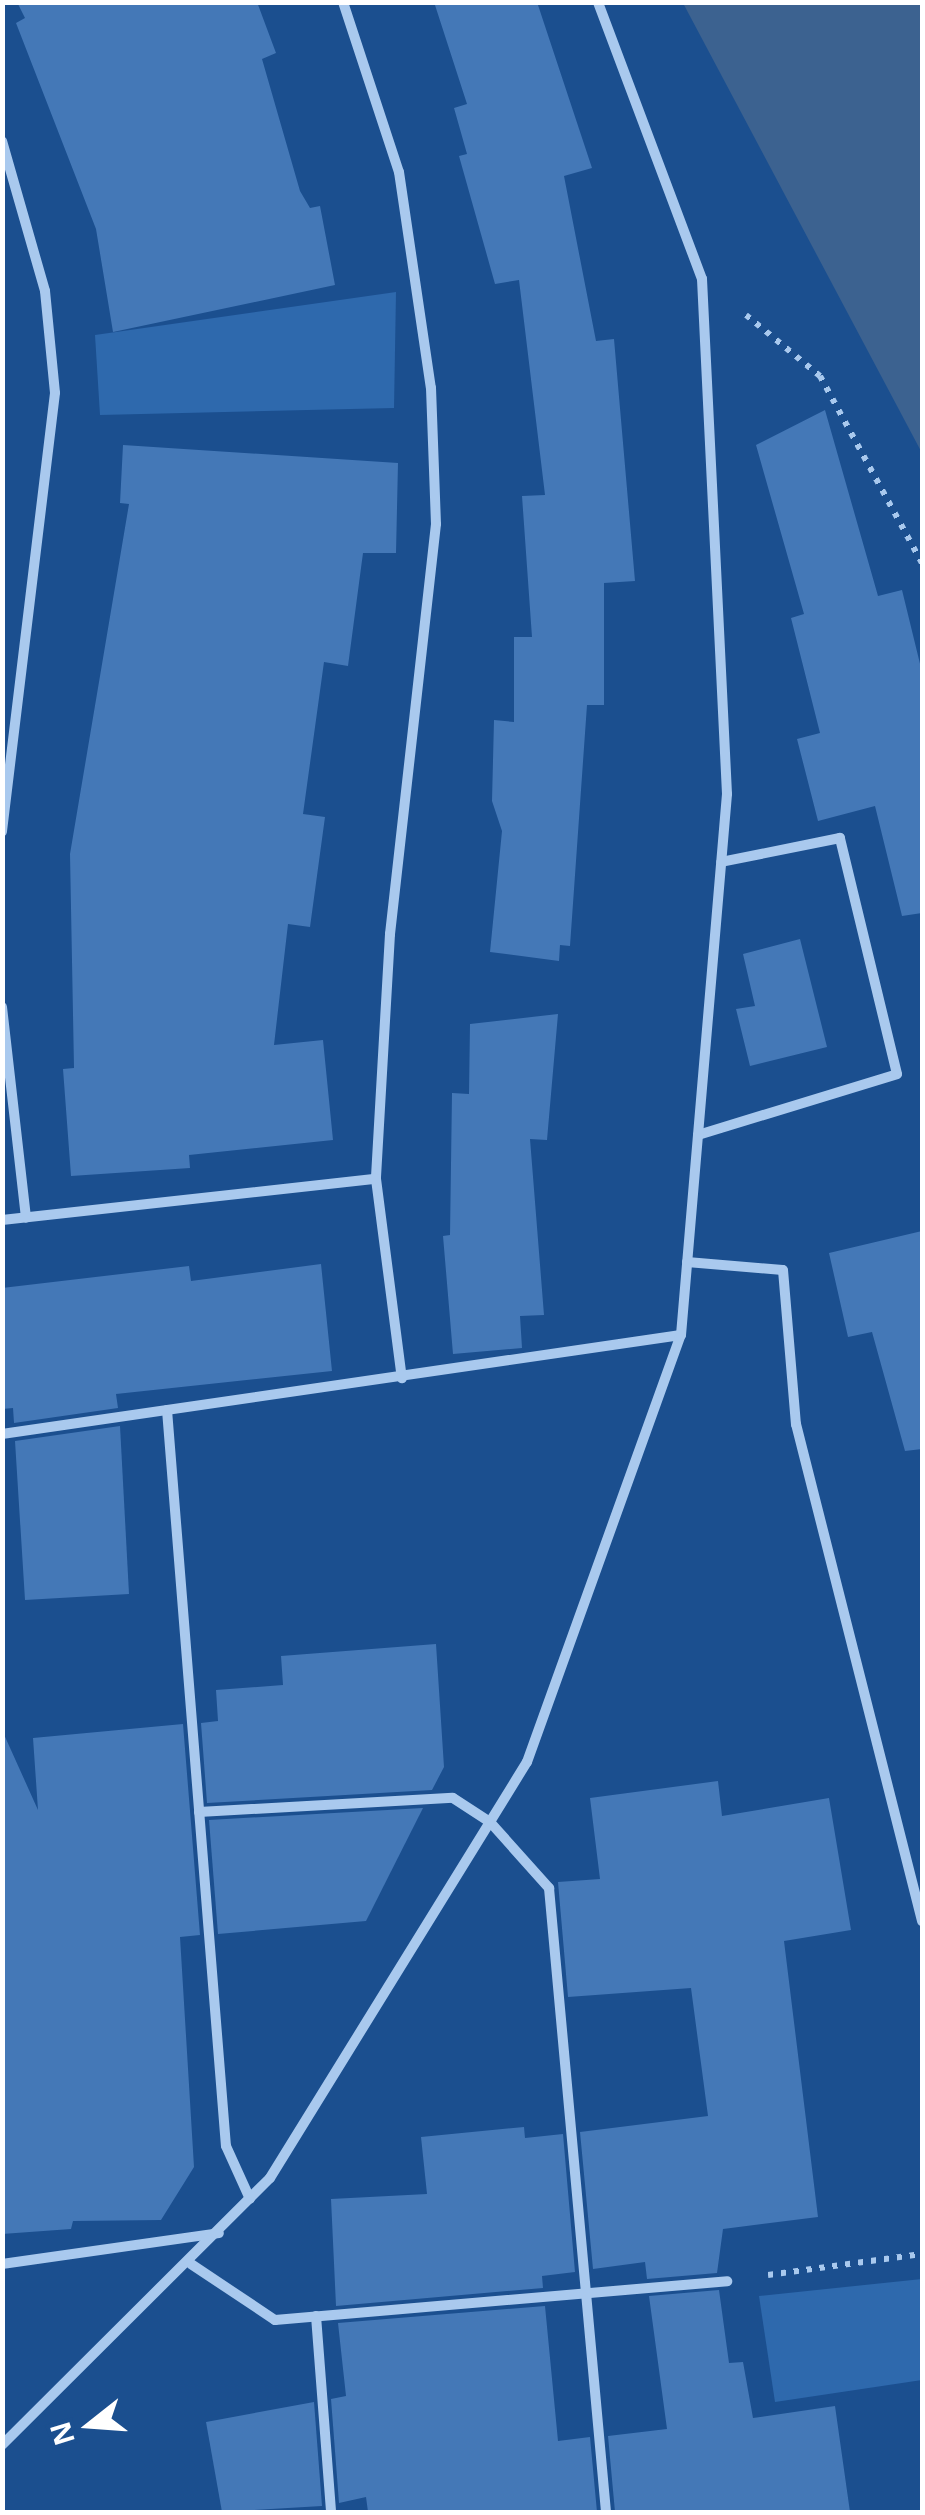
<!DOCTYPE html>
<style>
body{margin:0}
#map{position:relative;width:925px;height:2515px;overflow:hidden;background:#1b4f8f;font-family:"Open Sans",sans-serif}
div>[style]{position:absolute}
.green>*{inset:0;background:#2e69ad}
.water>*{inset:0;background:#3c6290}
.building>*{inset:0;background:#4478b7}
.path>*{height:6px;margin-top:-3px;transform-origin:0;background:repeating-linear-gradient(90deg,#a9c9ee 0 5px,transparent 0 13px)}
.minor>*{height:10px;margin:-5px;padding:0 5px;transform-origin:5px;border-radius:5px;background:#a9c9ee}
span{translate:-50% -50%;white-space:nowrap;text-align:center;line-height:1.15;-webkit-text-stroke:9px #1b4f8f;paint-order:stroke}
.frame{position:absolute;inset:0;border:5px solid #fff;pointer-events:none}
.north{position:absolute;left:40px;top:2375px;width:100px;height:100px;-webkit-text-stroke:8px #1b4f8f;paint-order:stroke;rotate:253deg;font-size:28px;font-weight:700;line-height:40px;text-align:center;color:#fff}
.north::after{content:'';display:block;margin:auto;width:35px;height:45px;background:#fff;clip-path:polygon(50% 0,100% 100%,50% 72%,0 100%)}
</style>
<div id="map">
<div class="green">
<div style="clip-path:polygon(396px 292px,394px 408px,100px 415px,95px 335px)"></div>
<div style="clip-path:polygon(922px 2279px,922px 2380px,775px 2402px,759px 2296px)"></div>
</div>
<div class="water">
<div style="clip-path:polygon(683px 3px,922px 3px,922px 453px)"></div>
</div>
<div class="building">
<div style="clip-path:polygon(17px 2px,257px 2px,276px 53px,262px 59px,300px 191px,310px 208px,320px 206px,335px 285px,113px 332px,96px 229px,16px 23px,25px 18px)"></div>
<div style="clip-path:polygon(434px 2px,537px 2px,592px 168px,564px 176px,596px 341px,614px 339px,635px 581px,604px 583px,604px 705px,587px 705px,570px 946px,560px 945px,559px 961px,490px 952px,502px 831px,492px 801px,494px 720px,514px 722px,514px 637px,532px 637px,522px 496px,545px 495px,519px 280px,495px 284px,459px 156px,467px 154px,454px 108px,467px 104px)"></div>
<div style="clip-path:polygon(825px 410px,878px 596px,902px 590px,922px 672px,922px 913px,902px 916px,875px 806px,818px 821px,797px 739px,820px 733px,791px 618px,804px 614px,756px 445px)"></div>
<div style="clip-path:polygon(123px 445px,398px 463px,396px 553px,363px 553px,348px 666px,324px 662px,303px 814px,325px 817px,310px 927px,288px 924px,274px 1045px,323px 1040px,333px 1140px,189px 1155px,190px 1168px,71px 1176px,63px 1069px,74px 1068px,70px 854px,129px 504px,120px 503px)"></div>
<div style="clip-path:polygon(800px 939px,827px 1047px,750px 1066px,736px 1009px,755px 1006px,743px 954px)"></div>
<div style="clip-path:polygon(558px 1014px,547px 1140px,530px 1139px,544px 1315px,520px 1316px,522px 1348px,453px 1354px,443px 1236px,450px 1235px,452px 1093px,469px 1094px,470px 1024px)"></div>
<div style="clip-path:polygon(922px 1231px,922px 1449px,905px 1451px,872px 1332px,848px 1337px,829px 1253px)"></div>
<div style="clip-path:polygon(321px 1264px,332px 1371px,116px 1394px,118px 1408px,14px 1423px,13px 1408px,2px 1409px,2px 1288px,189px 1266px,191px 1281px)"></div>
<div style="clip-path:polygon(120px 1426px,129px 1594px,25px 1600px,15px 1441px)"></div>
<div style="clip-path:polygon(436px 1644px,444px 1767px,432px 1790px,207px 1803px,201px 1723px,218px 1721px,216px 1690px,283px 1685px,281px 1656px)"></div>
<div style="clip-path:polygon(183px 1724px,200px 1935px,180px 1937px,194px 2167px,161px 2220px,73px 2221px,71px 2229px,2px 2234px,2px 1730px,38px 1810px,33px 1738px)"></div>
<div style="clip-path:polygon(718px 1781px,722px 1816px,829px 1798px,851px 1930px,784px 1941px,818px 2217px,723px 2229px,717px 2273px,647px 2279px,645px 2262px,593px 2269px,580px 2132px,708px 2116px,691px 1988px,568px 1997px,558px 1882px,600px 1879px,590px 1798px)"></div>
<div style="clip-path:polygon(423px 1808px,366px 1921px,218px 1934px,209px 1820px)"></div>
<div style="clip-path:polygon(524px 2127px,525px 2138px,563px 2134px,575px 2272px,542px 2276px,543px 2288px,336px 2306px,331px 2199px,427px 2194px,421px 2137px)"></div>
<div style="clip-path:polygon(719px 2290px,729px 2363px,743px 2362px,753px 2418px,835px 2406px,850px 2512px,615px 2512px,608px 2436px,667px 2429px,649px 2296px)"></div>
<div style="clip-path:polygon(545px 2306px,558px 2441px,590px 2437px,597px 2512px,368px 2512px,366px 2497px,339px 2503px,331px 2399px,346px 2396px,338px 2323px)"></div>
<div style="clip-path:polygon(314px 2402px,322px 2506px,222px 2512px,206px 2422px)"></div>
</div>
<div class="path">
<div style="left:746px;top:315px;width:96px;rotate:39.5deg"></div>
<div style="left:820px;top:376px;width:213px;rotate:61.4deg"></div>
<div style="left:768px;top:2275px;width:155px;rotate:-7.8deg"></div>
</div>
<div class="minor">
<div style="left:343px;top:2px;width:179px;rotate:71.8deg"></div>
<div style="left:399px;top:172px;width:218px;rotate:81.6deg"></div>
<div style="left:431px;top:388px;width:136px;rotate:87.9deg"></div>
<div style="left:436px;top:524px;width:413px;rotate:96.4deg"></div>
<div style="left:390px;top:934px;width:245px;rotate:93.3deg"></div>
<div style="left:376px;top:1179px;width:201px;rotate:82.6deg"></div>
<div style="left:2px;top:141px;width:156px;rotate:74deg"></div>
<div style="left:45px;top:291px;width:102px;rotate:84.4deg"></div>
<div style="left:55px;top:393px;width:442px;rotate:96.9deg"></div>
<div style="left:2px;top:1007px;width:212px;rotate:83.5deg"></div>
<div style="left:698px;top:1135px;width:208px;rotate:-17deg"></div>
<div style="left:897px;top:1074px;width:243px;rotate:-103.6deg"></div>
<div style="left:840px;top:838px;width:121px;rotate:168.6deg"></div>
<div style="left:2px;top:1220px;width:376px;rotate:-6.3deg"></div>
<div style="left:687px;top:1262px;width:96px;rotate:4.8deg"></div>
<div style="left:783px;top:1270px;width:155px;rotate:85.2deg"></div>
<div style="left:796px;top:1424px;width:513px;rotate:75.77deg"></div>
<div style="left:167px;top:1410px;width:738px;rotate:85.42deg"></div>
<div style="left:226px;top:2146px;width:58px;rotate:65.6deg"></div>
<div style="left:2px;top:1434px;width:686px;rotate:-8.3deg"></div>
<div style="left:199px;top:1812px;width:254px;rotate:-3.2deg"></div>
<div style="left:453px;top:1798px;width:44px;rotate:33deg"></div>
<div style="left:490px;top:1822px;width:89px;rotate:48.2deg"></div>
<div style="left:549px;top:1888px;width:627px;rotate:84.78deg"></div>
<div style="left:2px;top:2264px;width:219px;rotate:-8.1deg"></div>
<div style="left:191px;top:2264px;width:101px;rotate:33.7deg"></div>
<div style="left:275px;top:2320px;width:454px;rotate:-4.9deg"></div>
<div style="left:316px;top:2316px;width:197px;rotate:85.6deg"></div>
<div style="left:2px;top:2445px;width:378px;rotate:-44.9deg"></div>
<div style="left:270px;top:2178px;width:489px;rotate:-58.3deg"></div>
<div style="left:527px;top:1762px;width:454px;rotate:-70.2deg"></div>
<div style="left:681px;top:1335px;width:543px;rotate:-85.14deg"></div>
<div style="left:727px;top:794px;width:516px;rotate:-92.78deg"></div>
<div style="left:702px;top:279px;width:296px;rotate:-110.6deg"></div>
</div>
<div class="frame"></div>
<div class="north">N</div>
</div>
